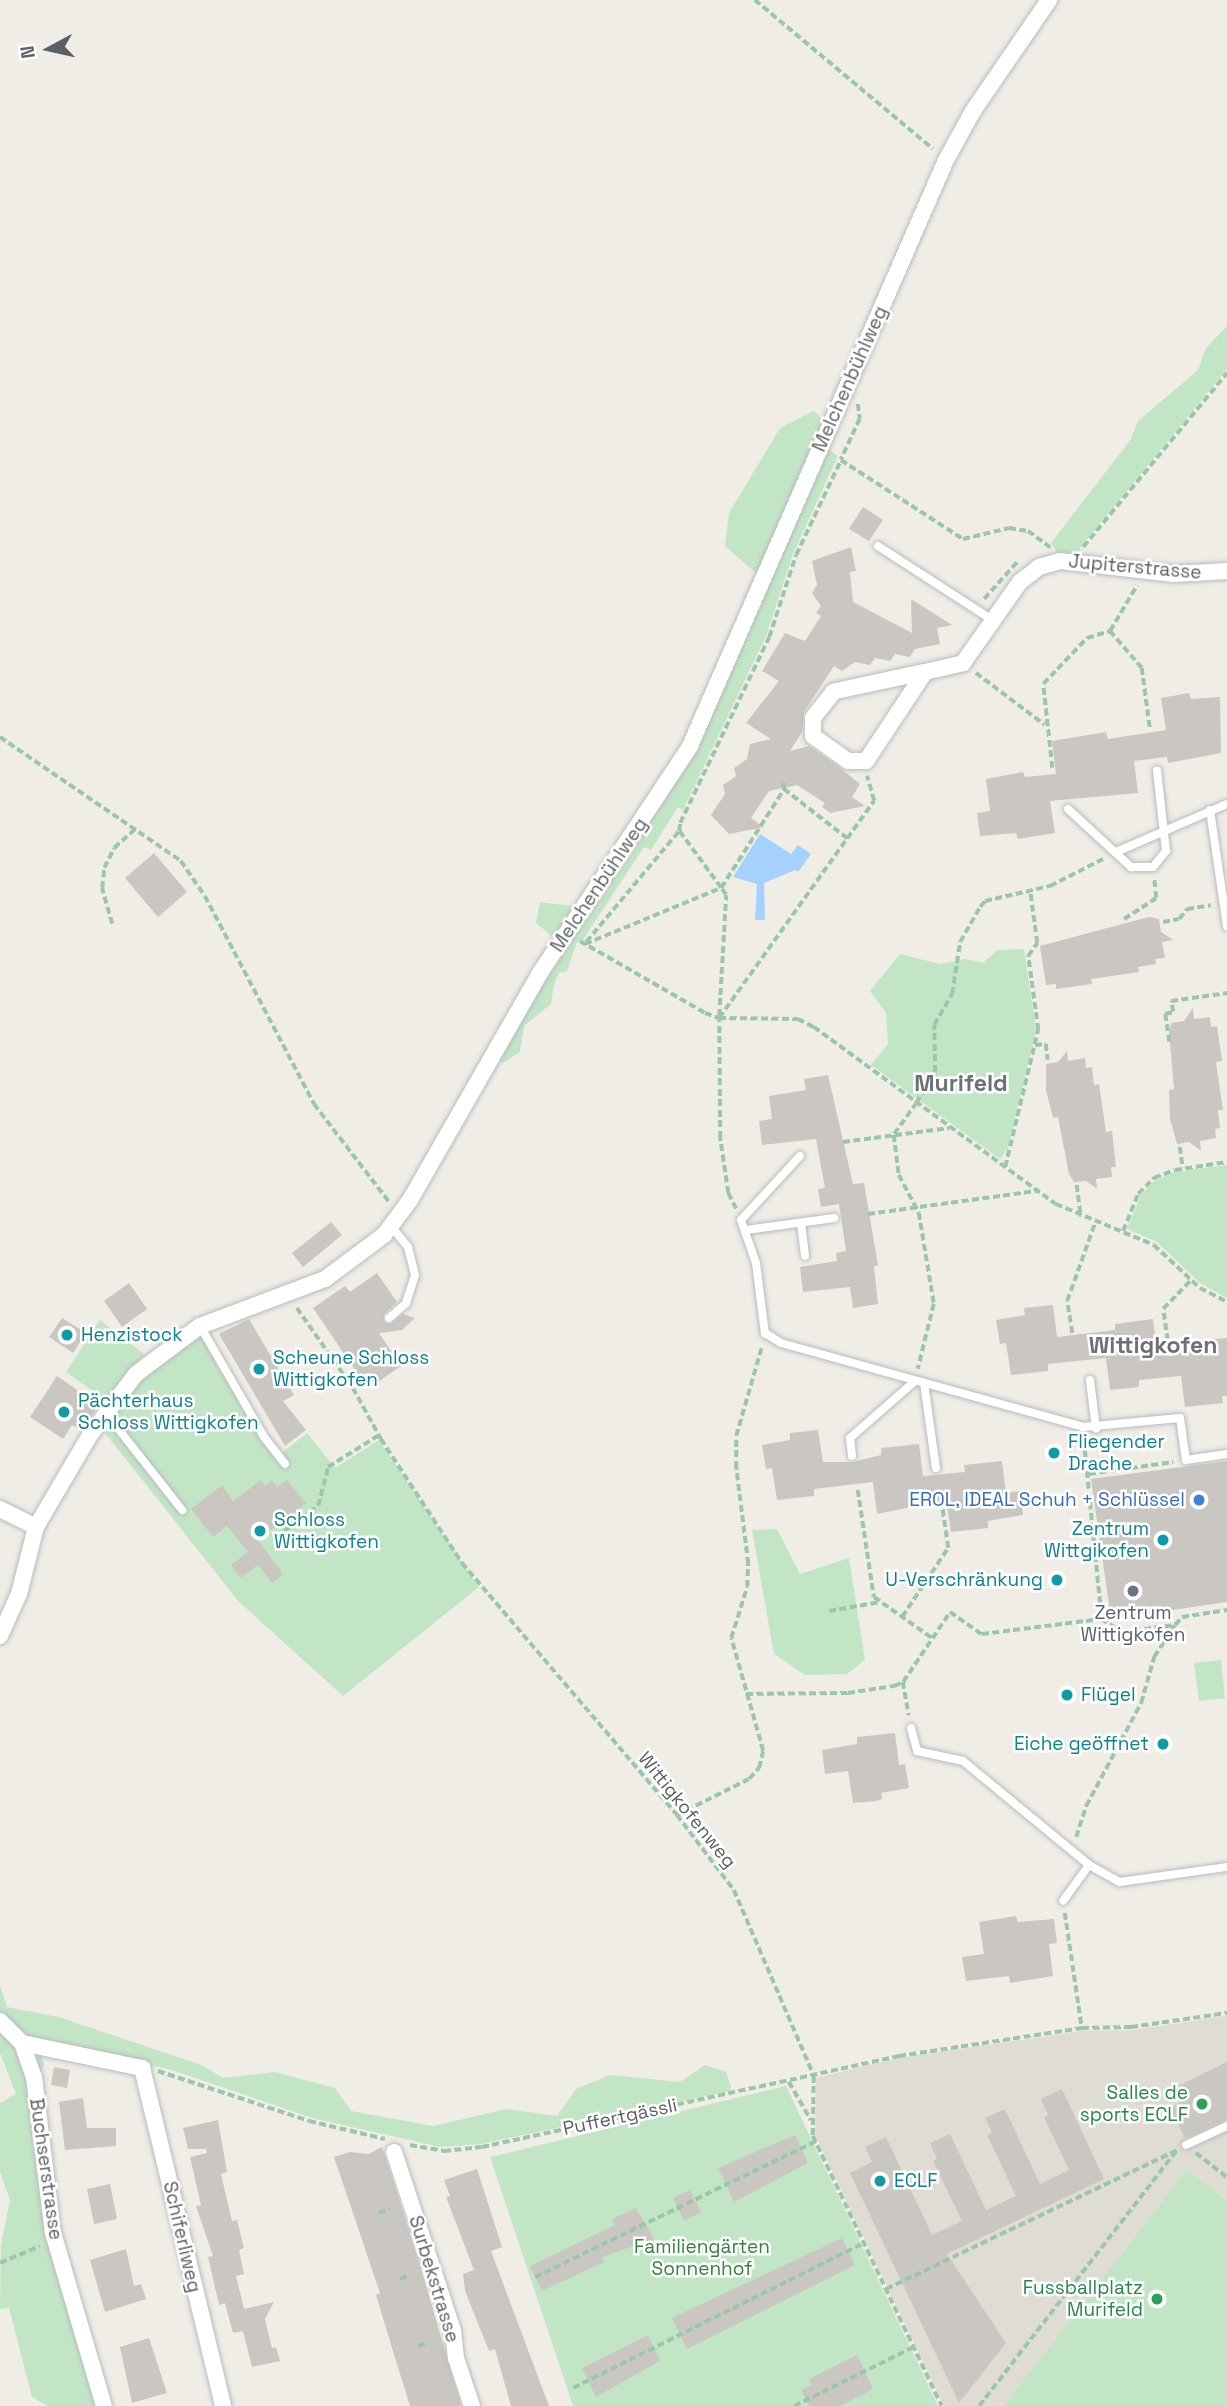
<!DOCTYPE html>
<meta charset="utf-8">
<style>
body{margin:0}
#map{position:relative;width:1227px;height:2406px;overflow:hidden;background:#efede5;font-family:"Space Grotesk",sans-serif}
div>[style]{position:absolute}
.education>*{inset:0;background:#dedcd3}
.green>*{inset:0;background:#c2e6c5}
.water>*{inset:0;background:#a6d0fd}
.building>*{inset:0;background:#cac7c2}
.path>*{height:3.5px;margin-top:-1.75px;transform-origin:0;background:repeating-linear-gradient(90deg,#9bc6ab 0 7px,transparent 0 10.5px)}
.roads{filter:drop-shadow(0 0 2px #b9bbc0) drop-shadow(0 0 2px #b9bbc0)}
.service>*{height:8px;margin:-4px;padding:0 4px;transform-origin:4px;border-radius:4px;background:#fff}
.minor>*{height:16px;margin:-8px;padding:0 8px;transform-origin:8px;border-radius:8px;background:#fff}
.dots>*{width:19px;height:19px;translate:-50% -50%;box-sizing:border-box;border:4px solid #fff;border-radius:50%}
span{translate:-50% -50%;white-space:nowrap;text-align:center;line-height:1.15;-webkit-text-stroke:5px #fff;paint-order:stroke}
.street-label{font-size:19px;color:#5c5f65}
.culture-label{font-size:19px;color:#0d838f}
.left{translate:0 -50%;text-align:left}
.right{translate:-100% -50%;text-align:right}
.shop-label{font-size:19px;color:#366cbe}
.worship-label{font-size:19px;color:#5b616d}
.leisure-label{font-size:19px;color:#27864d}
.park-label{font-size:19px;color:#368240}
.quarter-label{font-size:23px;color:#6d7177;font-weight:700}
.north{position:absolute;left:14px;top:14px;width:70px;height:70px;-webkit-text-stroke:5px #fff;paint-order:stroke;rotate:262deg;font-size:19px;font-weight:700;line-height:28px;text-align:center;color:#5c5f65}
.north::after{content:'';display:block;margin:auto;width:24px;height:32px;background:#5c5f65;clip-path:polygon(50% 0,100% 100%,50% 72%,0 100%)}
</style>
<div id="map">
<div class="education">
<div style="clip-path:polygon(1227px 2016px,1227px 2406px,944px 2406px,815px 2135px,816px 2078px,899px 2058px,1082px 2031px,1132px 2030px)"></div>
</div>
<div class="green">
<div style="clip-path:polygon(1227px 326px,1227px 369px,1080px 548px,1078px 561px,1061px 558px,1051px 543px,1131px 439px,1138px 421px,1198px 370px,1206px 348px)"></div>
<div style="clip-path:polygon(814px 411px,824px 421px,819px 443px,838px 456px,793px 554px,766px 636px,683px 810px,678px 807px,651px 850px,644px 847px,583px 940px,577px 942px,567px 971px,559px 973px,554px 984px,551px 1004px,524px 1026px,520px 1052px,503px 1063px,493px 1059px,561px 944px,536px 923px,540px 902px,579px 907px,640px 830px,765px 581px,725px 546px,729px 513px,780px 428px)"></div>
<div style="clip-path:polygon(1024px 949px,1036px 1030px,1008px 1148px,1000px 1159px,871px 1065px,888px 1044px,886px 1013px,870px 991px,900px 954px,940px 964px,965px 959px,983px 963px,998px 950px)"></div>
<div style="clip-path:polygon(1227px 1165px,1227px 1298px,1200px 1283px,1157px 1242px,1127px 1229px,1141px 1195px,1153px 1182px,1175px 1172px)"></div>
<div style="clip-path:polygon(100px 1320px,145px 1355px,104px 1399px,66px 1372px)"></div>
<div style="clip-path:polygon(203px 1335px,278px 1456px,307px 1433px,335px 1468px,379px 1440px,479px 1587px,343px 1696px,239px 1602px,101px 1428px,145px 1375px)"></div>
<div style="clip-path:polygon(777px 1529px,800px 1574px,849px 1558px,865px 1660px,847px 1674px,805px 1675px,774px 1654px,752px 1530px)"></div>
<div style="clip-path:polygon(1221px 1660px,1225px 1698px,1199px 1701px,1194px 1663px)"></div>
<div style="clip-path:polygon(0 1986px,7px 2007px,59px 2017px,201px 2065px,223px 2078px,275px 2072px,335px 2088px,351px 2111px,433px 2126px,507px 2109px,557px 2116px,576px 2089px,610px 2075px,680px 2082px,705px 2065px,726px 2072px,731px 2086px,730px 2091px,481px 2144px,440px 2147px,312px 2118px,172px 2070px,40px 2041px,44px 2065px,31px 2090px,34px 2120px,98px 2406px,47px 2406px,32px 2397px,9px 2308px,0 2309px,1px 2244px,10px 2200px,0 2172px,0 2103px,16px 2094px,0 2053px)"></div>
<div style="clip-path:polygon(786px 2086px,938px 2406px,573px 2406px,490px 2157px)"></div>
<div style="clip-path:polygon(1187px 2170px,1227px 2201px,1227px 2406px,1004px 2406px)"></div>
</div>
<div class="water">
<div style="clip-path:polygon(760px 834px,791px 854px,798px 845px,811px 854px,798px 872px,795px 870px,764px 883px,765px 920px,755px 920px,757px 884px,733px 877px)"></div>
</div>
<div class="building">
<div style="clip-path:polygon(863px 507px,883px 520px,869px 541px,849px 529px)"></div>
<div style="clip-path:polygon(851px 547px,856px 571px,850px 572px,853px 602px,912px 633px,911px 599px,952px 625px,937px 628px,940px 644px,915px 649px,910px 657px,895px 654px,890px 661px,875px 658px,870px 665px,855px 662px,842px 671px,834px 666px,804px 712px,802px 732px,790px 751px,809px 746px,839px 767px,860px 784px,852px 797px,865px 806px,830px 813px,822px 807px,825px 803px,797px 785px,769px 791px,751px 818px,764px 827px,729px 834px,711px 815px,725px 794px,723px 785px,736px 776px,734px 768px,747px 759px,750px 744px,771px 739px,746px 723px,779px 681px,762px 671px,785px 633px,805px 641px,821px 616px,816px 613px,821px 606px,812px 593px,817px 585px,812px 561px)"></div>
<div style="clip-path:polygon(1189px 693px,1191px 699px,1220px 697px,1221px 753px,1168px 763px,1167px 757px,1134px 761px,1138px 793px,1050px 801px,1055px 833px,1018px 839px,1016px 833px,980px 836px,977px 813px,990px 811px,986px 779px,1023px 772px,1025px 777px,1056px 774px,1052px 741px,1106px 732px,1108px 739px,1166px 730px,1161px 698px)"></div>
<div style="clip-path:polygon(154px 853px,187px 892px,158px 917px,125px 878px)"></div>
<div style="clip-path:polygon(1149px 917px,1159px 919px,1161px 932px,1173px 940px,1162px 942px,1165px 958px,1155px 959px,1156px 964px,1138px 967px,1139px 972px,1091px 979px,1092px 984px,1056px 989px,1056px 984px,1046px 985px,1040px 946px)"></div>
<div style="clip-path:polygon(1193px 1008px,1194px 1019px,1210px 1017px,1211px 1027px,1217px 1026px,1222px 1061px,1216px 1062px,1223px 1110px,1218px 1110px,1220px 1128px,1215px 1129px,1216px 1138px,1200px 1141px,1201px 1151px,1189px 1142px,1177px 1144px,1170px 1119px,1169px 1090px,1174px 1089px,1169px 1032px,1171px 1023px,1184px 1021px)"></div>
<div style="clip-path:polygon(1067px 1051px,1068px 1061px,1085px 1058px,1086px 1068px,1092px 1067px,1094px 1085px,1099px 1084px,1106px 1132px,1112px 1131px,1116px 1167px,1111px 1167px,1112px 1177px,1096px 1179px,1097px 1189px,1086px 1181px,1074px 1182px,1069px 1174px,1058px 1117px,1053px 1118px,1046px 1090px,1046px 1064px,1058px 1062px)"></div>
<div style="clip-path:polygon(828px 1075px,853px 1184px,864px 1183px,878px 1265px,874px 1267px,878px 1304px,853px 1308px,850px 1287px,803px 1292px,800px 1267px,837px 1261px,836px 1253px,846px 1251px,839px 1204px,821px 1207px,818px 1189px,825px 1188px,816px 1139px,762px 1145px,759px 1121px,772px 1119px,769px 1096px,806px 1090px,804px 1079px)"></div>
<div style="clip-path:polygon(331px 1222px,342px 1235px,303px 1267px,292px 1253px)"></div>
<div style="clip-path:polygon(377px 1273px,397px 1302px,384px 1314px,384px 1322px,391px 1324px,403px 1314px,415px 1318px,402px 1330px,379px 1333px,401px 1366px,368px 1389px,313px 1308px,345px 1286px,350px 1292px)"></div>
<div style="clip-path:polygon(129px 1283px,147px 1309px,122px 1327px,104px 1301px)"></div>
<div style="clip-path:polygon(1053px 1305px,1057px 1337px,1115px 1330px,1115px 1324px,1153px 1319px,1157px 1351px,1199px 1347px,1199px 1340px,1227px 1338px,1227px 1396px,1222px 1396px,1223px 1403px,1185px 1407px,1181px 1376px,1139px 1380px,1139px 1387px,1110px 1390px,1106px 1358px,1048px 1364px,1048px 1371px,1011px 1375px,1006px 1343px,1000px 1344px,996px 1320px,1025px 1315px,1024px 1308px)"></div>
<div style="clip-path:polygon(62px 1318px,86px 1333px,73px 1353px,49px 1337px)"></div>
<div style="clip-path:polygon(249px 1319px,294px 1395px,283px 1401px,306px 1430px,285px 1446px,219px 1334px)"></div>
<div style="clip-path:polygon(57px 1376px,99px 1405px,81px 1430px,72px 1425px,63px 1439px,30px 1417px)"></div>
<div style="clip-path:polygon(818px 1430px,823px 1462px,853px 1462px,881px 1455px,881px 1448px,919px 1444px,923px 1476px,965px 1472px,964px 1465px,1002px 1461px,1006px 1493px,1020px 1491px,1023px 1515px,988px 1521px,988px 1528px,951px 1532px,946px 1500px,877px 1514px,873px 1482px,814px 1489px,814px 1496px,777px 1500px,772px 1468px,766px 1469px,762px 1445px,790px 1440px,790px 1433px)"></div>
<div style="clip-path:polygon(1227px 1461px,1227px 1602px,1111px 1619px,1091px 1479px)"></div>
<div style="clip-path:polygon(261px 1480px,265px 1486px,272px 1480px,277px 1487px,287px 1480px,306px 1503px,258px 1540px,283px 1574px,272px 1583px,258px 1565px,240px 1578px,231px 1565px,248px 1552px,227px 1526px,213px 1537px,191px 1509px,222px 1485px,233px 1501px)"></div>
<div style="clip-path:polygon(895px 1733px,899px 1765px,905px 1764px,909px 1788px,881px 1793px,882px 1799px,876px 1801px,853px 1803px,848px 1771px,825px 1774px,822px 1750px,857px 1744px,857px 1737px)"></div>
<div style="clip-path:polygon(1016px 1916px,1018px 1922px,1054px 1919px,1057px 1943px,1049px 1944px,1053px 1976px,1010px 1983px,1009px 1976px,966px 1981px,962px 1957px,984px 1954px,979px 1922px)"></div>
<div style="clip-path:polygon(1227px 2062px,1227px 2119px,1185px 2138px,1170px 2108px,1185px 2100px,1178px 2086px)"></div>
<div style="clip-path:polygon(54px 2067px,70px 2070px,67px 2088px,51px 2085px)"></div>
<div style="clip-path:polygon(1062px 2089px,1104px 2179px,947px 2254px,1006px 2343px,959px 2403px,850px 2173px,872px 2162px,865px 2147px,886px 2137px,932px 2235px,962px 2221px,933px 2161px,937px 2159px,930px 2143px,950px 2134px,986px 2210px,1016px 2196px,987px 2135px,992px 2133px,985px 2118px,1005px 2109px,1040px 2184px,1069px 2170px,1044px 2117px,1048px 2115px,1041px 2099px)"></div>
<div style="clip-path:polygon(83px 2098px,87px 2128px,116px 2128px,116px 2146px,65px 2150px,59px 2102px)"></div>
<div style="clip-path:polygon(218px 2120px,227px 2172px,221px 2174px,232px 2221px,237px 2220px,244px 2248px,239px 2250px,244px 2274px,236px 2276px,244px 2309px,274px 2302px,265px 2319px,272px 2348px,276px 2347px,280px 2361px,252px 2367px,243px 2331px,233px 2333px,225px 2303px,219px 2305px,208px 2257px,213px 2256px,196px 2206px,201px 2205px,190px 2157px,207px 2153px,206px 2149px,188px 2149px,183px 2128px)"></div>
<div style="clip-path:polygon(795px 2135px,808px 2163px,734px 2202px,718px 2168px)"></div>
<div style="clip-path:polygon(382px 2147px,420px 2265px,461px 2406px,410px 2406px,396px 2361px,376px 2295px,380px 2293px,334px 2157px,350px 2152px,369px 2154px)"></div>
<div style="clip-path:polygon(477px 2169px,502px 2247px,491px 2251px,549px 2406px,511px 2406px,495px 2349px,489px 2351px,465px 2291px,463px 2274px,474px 2270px,446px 2197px,450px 2196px,444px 2180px)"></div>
<div style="clip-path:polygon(110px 2184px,117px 2219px,94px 2224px,87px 2189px)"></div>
<div style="clip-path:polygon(690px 2190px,701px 2212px,684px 2221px,673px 2198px)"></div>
<div style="clip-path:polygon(636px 2208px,654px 2239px,602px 2257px,604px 2262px,542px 2291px,530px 2266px,615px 2225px,612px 2219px)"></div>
<div style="clip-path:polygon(842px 2238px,855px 2265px,687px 2349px,672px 2318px)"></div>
<div style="clip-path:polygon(126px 2249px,134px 2286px,141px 2284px,146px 2299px,105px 2312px,90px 2260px)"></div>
<div style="clip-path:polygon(648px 2335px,660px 2361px,596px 2397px,582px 2368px)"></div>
<div style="clip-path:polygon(149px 2338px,167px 2393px,132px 2403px,120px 2347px)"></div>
<div style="clip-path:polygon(857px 2355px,873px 2389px,840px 2406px,809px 2406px,801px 2390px,812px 2385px,809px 2379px)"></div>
</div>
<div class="path">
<div style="left:755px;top:0;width:232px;rotate:39.9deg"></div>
<div style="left:858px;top:404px;width:15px;rotate:82deg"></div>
<div style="left:860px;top:419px;width:45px;rotate:114.9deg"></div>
<div style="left:841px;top:460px;width:145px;rotate:32.9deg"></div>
<div style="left:963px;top:539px;width:47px;rotate:-13.4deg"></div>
<div style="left:1009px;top:528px;width:19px;rotate:9deg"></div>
<div style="left:1028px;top:531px;width:29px;rotate:36deg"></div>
<div style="left:1083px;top:547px;width:226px;rotate:-50.4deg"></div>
<div style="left:984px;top:599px;width:51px;rotate:-48.2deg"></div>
<div style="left:1110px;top:631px;width:49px;rotate:49.1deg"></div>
<div style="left:1142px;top:668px;width:61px;rotate:82.4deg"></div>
<div style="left:976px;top:673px;width:86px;rotate:37deg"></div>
<div style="left:0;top:737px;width:219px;rotate:34.4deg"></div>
<div style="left:181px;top:861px;width:42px;rotate:55.6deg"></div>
<div style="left:205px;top:896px;width:235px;rotate:62.3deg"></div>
<div style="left:314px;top:1104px;width:125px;rotate:52.5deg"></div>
<div style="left:1052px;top:768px;width:84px;rotate:-96.1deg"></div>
<div style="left:1043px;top:684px;width:64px;rotate:-46.3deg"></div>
<div style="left:1087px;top:638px;width:24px;rotate:-17deg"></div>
<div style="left:1110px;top:631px;width:53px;rotate:-59.6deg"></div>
<div style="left:784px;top:789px;width:80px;rotate:37.9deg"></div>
<div style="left:1124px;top:919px;width:38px;rotate:-33deg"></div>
<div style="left:1156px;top:898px;width:20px;rotate:-96deg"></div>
<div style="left:1163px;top:922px;width:16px;rotate:-11deg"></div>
<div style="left:1179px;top:919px;width:13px;rotate:-51deg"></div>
<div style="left:1187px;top:909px;width:24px;rotate:-9deg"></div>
<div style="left:112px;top:924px;width:37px;rotate:-106deg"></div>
<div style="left:102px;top:888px;width:20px;rotate:-84deg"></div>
<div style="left:104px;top:868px;width:22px;rotate:-63deg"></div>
<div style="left:114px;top:848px;width:30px;rotate:-42deg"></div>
<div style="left:580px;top:941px;width:144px;rotate:29.9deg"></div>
<div style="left:705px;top:1013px;width:15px;rotate:20deg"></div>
<div style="left:719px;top:1018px;width:79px;rotate:0.7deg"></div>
<div style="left:798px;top:1019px;width:18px;rotate:27deg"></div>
<div style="left:814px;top:1027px;width:300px;rotate:36.2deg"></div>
<div style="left:1056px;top:1204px;width:106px;rotate:22.7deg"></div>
<div style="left:1154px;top:1245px;width:63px;rotate:43.1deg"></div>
<div style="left:1200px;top:1288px;width:30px;rotate:27deg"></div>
<div style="left:586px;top:942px;width:145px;rotate:-50deg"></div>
<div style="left:585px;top:944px;width:147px;rotate:-22.4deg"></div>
<div style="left:721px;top:888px;width:71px;rotate:-126.4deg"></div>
<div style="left:679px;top:831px;width:8px;rotate:-83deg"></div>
<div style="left:680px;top:823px;width:206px;rotate:-64.4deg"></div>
<div style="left:769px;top:637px;width:86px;rotate:-71.8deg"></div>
<div style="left:796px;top:555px;width:105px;rotate:-64.7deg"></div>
<div style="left:719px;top:1016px;width:121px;rotate:-86.7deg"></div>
<div style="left:726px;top:895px;width:9px;rotate:-126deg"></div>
<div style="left:721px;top:888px;width:117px;rotate:-57.5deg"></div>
<div style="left:784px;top:789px;width:6px;rotate:-99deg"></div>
<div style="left:1169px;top:1042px;width:28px;rotate:-98deg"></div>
<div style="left:1165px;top:1014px;width:8px;rotate:-14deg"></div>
<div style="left:1173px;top:1012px;width:11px;rotate:-100deg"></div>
<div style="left:1171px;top:1001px;width:57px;rotate:-8.1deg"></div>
<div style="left:1035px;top:1045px;width:11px;rotate:-5deg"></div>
<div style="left:1046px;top:1044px;width:16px;rotate:83deg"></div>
<div style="left:916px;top:1103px;width:36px;rotate:-58deg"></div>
<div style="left:935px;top:1072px;width:47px;rotate:-91.2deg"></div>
<div style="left:934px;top:1025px;width:36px;rotate:-60deg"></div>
<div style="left:952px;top:994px;width:53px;rotate:-81.3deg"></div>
<div style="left:960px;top:942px;width:40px;rotate:-60.3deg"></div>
<div style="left:980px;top:907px;width:8px;rotate:-50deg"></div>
<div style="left:985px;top:901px;width:67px;rotate:-13deg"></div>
<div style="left:1050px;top:886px;width:62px;rotate:-27deg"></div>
<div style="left:917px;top:1103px;width:39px;rotate:126deg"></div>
<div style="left:894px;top:1135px;width:40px;rotate:82.9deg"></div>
<div style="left:899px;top:1175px;width:43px;rotate:62.2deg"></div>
<div style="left:919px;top:1213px;width:92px;rotate:80.6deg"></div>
<div style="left:934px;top:1304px;width:67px;rotate:103.8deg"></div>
<div style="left:843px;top:1142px;width:107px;rotate:-7.5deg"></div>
<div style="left:1180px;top:1147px;width:21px;rotate:82deg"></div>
<div style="left:1005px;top:1167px;width:141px;rotate:-76.5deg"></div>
<div style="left:1038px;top:1030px;width:75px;rotate:-97.7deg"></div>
<div style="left:1028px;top:956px;width:16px;rotate:-55deg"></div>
<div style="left:1037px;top:943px;width:52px;rotate:-97.7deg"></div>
<div style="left:1077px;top:1185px;width:32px;rotate:83deg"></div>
<div style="left:736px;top:1209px;width:18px;rotate:-117deg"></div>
<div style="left:728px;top:1193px;width:56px;rotate:-98.3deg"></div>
<div style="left:720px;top:1138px;width:120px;rotate:-90.5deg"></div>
<div style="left:719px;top:1018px;width:267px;rotate:-54.5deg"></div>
<div style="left:874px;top:801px;width:26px;rotate:-106deg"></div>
<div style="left:868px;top:1214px;width:171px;rotate:-7.8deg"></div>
<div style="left:1123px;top:1231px;width:40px;rotate:-68deg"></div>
<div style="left:1138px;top:1194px;width:23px;rotate:-45deg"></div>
<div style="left:1154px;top:1178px;width:22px;rotate:-21deg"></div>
<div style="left:1175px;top:1170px;width:53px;rotate:-8.7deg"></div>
<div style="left:297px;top:1308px;width:98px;rotate:55deg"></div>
<div style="left:353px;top:1388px;width:58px;rotate:61.2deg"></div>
<div style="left:381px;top:1439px;width:148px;rotate:56.8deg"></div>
<div style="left:462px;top:1563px;width:331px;rotate:49.5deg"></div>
<div style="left:677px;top:1815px;width:94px;rotate:52.8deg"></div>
<div style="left:734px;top:1890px;width:202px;rotate:66.7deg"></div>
<div style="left:814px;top:2076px;width:60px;rotate:91deg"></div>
<div style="left:813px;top:2136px;width:299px;rotate:64.5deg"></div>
<div style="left:1072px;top:1333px;width:32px;rotate:-99deg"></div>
<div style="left:1067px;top:1301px;width:83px;rotate:-70.3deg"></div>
<div style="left:1169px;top:1351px;width:42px;rotate:-98.1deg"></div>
<div style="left:1163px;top:1309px;width:40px;rotate:-46deg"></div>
<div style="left:1084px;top:1440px;width:180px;rotate:84.3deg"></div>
<div style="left:1089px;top:1474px;width:85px;rotate:-8.1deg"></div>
<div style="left:858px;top:1490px;width:108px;rotate:81.5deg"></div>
<div style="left:874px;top:1597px;width:71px;rotate:35.3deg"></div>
<div style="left:284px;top:1531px;width:42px;rotate:-36.3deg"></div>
<div style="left:318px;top:1506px;width:40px;rotate:-75.6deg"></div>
<div style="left:328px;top:1467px;width:60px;rotate:-32.1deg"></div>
<div style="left:829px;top:1611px;width:52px;rotate:-10deg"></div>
<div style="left:902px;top:1617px;width:83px;rotate:-56.3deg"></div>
<div style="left:948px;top:1548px;width:41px;rotate:-98.3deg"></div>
<div style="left:903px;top:1682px;width:34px;rotate:80deg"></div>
<div style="left:746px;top:1694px;width:102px;rotate:-0.6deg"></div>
<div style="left:848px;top:1693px;width:47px;rotate:-8.7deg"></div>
<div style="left:894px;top:1686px;width:10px;rotate:-24deg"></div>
<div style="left:903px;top:1682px;width:84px;rotate:-56.1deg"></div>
<div style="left:950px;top:1612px;width:39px;rotate:35deg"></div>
<div style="left:982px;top:1634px;width:120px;rotate:-7.2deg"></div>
<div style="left:1101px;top:1619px;width:26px;rotate:31deg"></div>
<div style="left:1123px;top:1632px;width:52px;rotate:-7.7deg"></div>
<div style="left:1175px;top:1625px;width:11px;rotate:-49deg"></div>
<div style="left:1182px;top:1617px;width:46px;rotate:-8.8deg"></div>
<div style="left:677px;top:1815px;width:80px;rotate:-26.6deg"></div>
<div style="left:749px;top:1779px;width:15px;rotate:-48deg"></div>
<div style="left:759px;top:1768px;width:17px;rotate:-77deg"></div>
<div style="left:763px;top:1751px;width:117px;rotate:-105.8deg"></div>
<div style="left:731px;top:1638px;width:53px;rotate:-72.6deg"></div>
<div style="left:747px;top:1587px;width:23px;rotate:-88deg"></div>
<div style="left:748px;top:1564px;width:97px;rotate:-97.1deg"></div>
<div style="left:736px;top:1468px;width:32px;rotate:-90deg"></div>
<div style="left:736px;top:1436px;width:94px;rotate:-73.9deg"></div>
<div style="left:1076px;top:1837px;width:33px;rotate:-72deg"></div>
<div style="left:1086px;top:1806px;width:117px;rotate:-61.9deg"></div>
<div style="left:1141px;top:1703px;width:48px;rotate:-74.2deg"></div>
<div style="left:1154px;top:1657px;width:38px;rotate:-57deg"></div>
<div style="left:1065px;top:1913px;width:116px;rotate:81.6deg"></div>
<div style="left:158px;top:2071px;width:159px;rotate:18.3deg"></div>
<div style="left:309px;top:2121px;width:78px;rotate:13.3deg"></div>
<div style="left:789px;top:2082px;width:44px;rotate:59.9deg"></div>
<div style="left:410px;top:2145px;width:35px;rotate:10deg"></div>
<div style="left:444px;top:2151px;width:38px;rotate:-6deg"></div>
<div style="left:482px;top:2147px;width:427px;rotate:-12.3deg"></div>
<div style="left:899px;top:2056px;width:185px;rotate:-8.7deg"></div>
<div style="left:1082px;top:2028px;width:49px;rotate:-1.2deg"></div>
<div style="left:1131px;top:2027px;width:97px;rotate:-8.3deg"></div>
<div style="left:1196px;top:2153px;width:39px;rotate:38deg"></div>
<div style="left:379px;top:2213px;width:12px;rotate:-20deg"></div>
<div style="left:0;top:2263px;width:43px;rotate:-23deg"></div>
<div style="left:535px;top:2277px;width:312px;rotate:-25.8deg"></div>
<div style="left:400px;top:2279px;width:9px;rotate:-21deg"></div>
<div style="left:886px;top:2289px;width:322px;rotate:-25.5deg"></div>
<div style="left:418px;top:2346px;width:10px;rotate:-17deg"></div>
<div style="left:573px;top:2388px;width:325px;rotate:-26.5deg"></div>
<div style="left:794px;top:2406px;width:134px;rotate:-26.2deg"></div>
<div style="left:979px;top:2406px;width:324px;rotate:-52.3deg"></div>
</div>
<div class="roads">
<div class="service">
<div style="left:878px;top:546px;width:138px;rotate:32.9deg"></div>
<div style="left:1068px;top:809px;width:86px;rotate:42.6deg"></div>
<div style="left:1131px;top:867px;width:22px"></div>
<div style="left:1153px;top:867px;width:21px;rotate:-51deg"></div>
<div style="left:1166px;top:851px;width:81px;rotate:-96.4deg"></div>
<div style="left:1210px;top:810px;width:118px;rotate:81.7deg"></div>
<div style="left:1116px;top:852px;width:121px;rotate:-23.4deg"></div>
<div style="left:800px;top:1156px;width:87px;rotate:132.7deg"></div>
<div style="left:741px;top:1220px;width:46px;rotate:70.8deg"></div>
<div style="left:756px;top:1263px;width:71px;rotate:82.7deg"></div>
<div style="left:765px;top:1333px;width:19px;rotate:32deg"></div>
<div style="left:781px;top:1343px;width:313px;rotate:15.5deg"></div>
<div style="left:1083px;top:1427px;width:97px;rotate:-5.3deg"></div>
<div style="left:1180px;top:1418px;width:42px;rotate:81.9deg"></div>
<div style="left:1186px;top:1460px;width:41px;rotate:-8.3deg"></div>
<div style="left:801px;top:1223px;width:33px;rotate:83deg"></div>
<div style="left:746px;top:1230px;width:89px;rotate:-7.8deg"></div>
<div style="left:389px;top:1318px;width:23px;rotate:-41deg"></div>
<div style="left:406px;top:1303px;width:29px;rotate:-72deg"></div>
<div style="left:415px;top:1275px;width:29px;rotate:-104deg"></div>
<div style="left:408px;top:1247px;width:27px;rotate:-129deg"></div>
<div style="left:200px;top:1326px;width:128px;rotate:60deg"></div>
<div style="left:264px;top:1437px;width:34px;rotate:52deg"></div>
<div style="left:1090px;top:1380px;width:49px;rotate:83deg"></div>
<div style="left:924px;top:1383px;width:86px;rotate:82deg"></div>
<div style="left:105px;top:1412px;width:125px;rotate:51.8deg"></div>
<div style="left:852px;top:1456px;width:18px;rotate:-96deg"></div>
<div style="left:850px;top:1438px;width:86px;rotate:-41.2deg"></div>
<div style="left:911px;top:1728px;width:24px;rotate:75deg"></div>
<div style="left:917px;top:1751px;width:47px;rotate:12.3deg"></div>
<div style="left:963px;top:1761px;width:163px;rotate:39.5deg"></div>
<div style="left:1089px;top:1865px;width:44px;rotate:125.8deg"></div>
<div style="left:1089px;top:1865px;width:35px;rotate:29deg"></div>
<div style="left:1120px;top:1882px;width:108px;rotate:-8deg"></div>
<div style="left:1186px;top:2145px;width:45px;rotate:-24.9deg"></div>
</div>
<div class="minor">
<div style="left:925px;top:672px;width:107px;rotate:123.5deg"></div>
<div style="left:866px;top:761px;width:18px;rotate:180deg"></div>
<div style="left:848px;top:761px;width:43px;rotate:-144.5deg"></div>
<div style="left:813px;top:736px;width:18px;rotate:-90deg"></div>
<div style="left:813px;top:718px;width:33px;rotate:-52deg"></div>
<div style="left:833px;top:692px;width:3px;rotate:-18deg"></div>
<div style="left:836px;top:691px;width:91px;rotate:-12.1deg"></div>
<div style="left:925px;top:672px;width:39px;rotate:-13deg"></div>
<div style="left:963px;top:663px;width:99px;rotate:-54.9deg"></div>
<div style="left:1020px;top:582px;width:24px;rotate:-38deg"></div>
<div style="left:1039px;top:567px;width:22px;rotate:-16deg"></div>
<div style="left:1060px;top:561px;width:115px;rotate:6.5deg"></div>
<div style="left:1174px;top:574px;width:53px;rotate:-3.2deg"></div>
<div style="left:0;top:1509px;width:40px;rotate:26.6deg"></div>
<div style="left:0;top:1636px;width:46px;rotate:-65.7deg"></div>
<div style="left:19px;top:1594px;width:69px;rotate:-75.8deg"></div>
<div style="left:36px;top:1527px;width:107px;rotate:-59.6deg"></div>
<div style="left:90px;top:1435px;width:76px;rotate:-53deg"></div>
<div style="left:136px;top:1374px;width:80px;rotate:-36.9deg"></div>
<div style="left:200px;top:1326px;width:134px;rotate:-20.6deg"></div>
<div style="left:325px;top:1279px;width:74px;rotate:-36.7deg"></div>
<div style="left:384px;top:1235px;width:44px;rotate:-53.4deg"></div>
<div style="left:410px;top:1200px;width:262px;rotate:-60.2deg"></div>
<div style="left:540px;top:973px;width:272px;rotate:-56.5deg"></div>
<div style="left:690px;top:746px;width:639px;rotate:-66.4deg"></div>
<div style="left:946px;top:160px;width:56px;rotate:-61.1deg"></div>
<div style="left:973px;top:111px;width:135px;rotate:-55.6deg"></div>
<div style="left:0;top:2021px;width:31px;rotate:45deg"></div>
<div style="left:22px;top:2043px;width:36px;rotate:71deg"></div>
<div style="left:34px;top:2077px;width:157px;rotate:83.1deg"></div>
<div style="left:53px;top:2233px;width:180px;rotate:73.6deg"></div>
<div style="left:22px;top:2043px;width:123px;rotate:11.8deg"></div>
<div style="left:142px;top:2068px;width:348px;rotate:76.5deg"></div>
<div style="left:394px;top:2152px;width:188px;rotate:71.7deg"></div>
<div style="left:453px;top:2330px;width:28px;rotate:84deg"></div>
<div style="left:456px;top:2358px;width:51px;rotate:71.6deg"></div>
</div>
</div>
<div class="dots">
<div style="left:67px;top:1335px;background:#0f9aa8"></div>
<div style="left:259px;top:1369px;background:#0f9aa8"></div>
<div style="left:64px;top:1412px;background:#0f9aa8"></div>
<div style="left:1054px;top:1453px;background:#0f9aa8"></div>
<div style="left:1199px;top:1500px;background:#3f7fe0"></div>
<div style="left:260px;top:1531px;background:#0f9aa8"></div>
<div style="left:1163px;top:1540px;background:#0f9aa8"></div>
<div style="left:1057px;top:1580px;background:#0f9aa8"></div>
<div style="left:1133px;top:1591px;background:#6b7280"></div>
<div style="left:1067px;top:1695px;background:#0f9aa8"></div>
<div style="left:1163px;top:1744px;background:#0f9aa8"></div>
<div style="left:1202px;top:2104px;background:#2e9e5b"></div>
<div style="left:880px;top:2181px;background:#0f9aa8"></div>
<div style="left:1157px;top:2299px;background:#2e9e5b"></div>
</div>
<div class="street-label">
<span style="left:850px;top:379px;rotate:-66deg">Melchenbühlweg</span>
<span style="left:1135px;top:567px;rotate:5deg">Jupiterstrasse</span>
<span style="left:599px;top:885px;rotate:-56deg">Melchenbühlweg</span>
<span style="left:687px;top:1810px;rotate:51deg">Wittigkofenweg</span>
<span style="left:620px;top:2117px;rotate:-12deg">Puffertgässli</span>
<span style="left:46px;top:2169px;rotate:82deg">Buchserstrasse</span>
<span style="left:182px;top:2237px;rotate:77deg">Schiferliweg</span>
<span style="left:434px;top:2279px;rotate:73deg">Surbekstrasse</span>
</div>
<div class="culture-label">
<span class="left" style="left:81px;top:1335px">Henzistock</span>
<span class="left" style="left:273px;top:1369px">Scheune Schloss<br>Wittigkofen</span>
<span class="left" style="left:78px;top:1412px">Pächterhaus<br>Schloss Wittigkofen</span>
<span class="left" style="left:1068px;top:1453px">Fliegender<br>Drache</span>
<span class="left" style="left:274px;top:1531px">Schloss<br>Wittigkofen</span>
<span class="right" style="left:1149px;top:1540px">Zentrum<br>Wittgikofen</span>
<span class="right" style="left:1043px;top:1580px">U-Verschränkung</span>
<span class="left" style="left:1081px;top:1695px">Flügel</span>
<span class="right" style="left:1149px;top:1744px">Eiche geöffnet</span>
<span class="left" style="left:894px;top:2181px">ECLF</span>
</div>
<div class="shop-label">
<span class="right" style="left:1185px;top:1500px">EROL, IDEAL Schuh + Schlüssel</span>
</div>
<div class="worship-label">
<span style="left:1133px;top:1624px">Zentrum<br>Wittigkofen</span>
</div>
<div class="leisure-label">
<span class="right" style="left:1188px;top:2104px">Salles de<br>sports ECLF</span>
<span class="right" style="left:1143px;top:2299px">Fussballplatz<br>Murifeld</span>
</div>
<div class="park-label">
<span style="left:702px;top:2258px">Familiengärten<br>Sonnenhof</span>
</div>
<div class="quarter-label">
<span style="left:961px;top:1083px">Murifeld</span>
<span style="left:1153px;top:1345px">Wittigkofen</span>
</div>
<div class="north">N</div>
</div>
